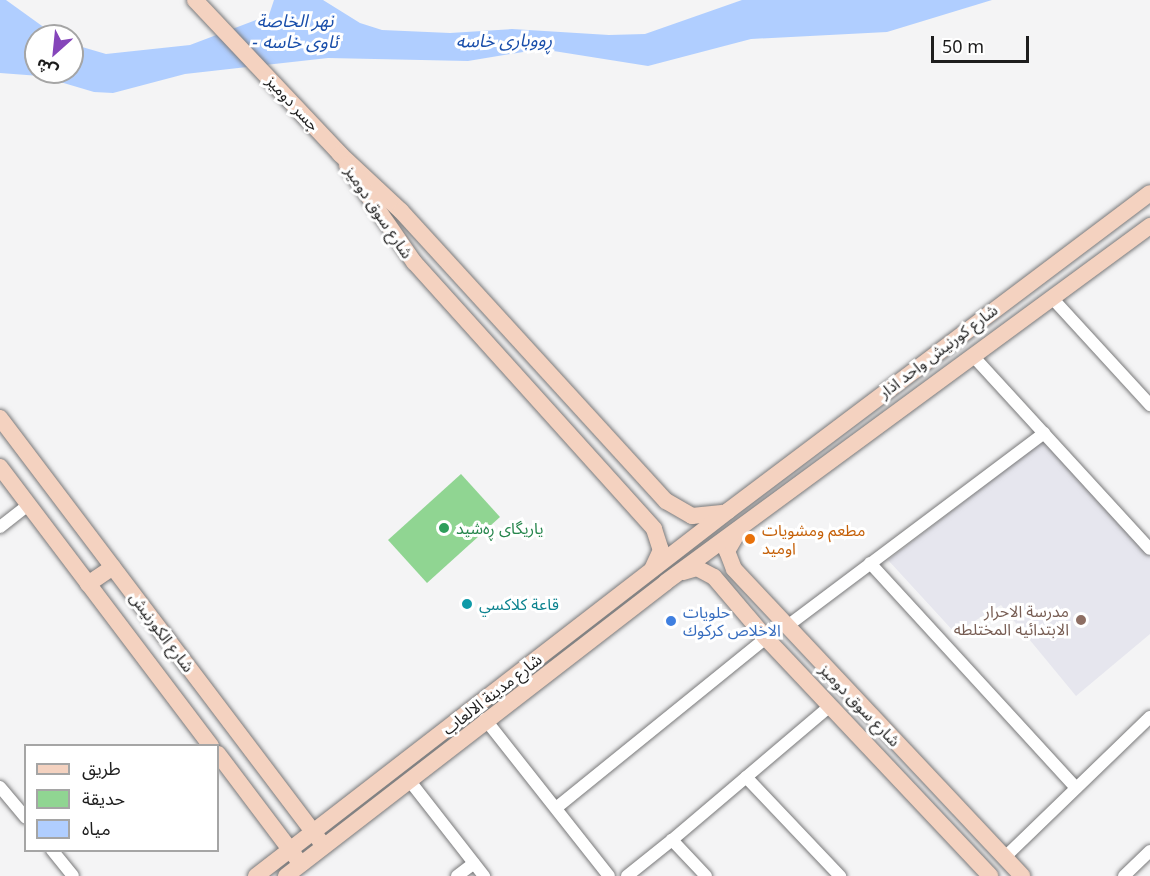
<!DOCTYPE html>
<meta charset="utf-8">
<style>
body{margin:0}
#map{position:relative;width:1150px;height:876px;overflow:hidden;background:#f4f4f5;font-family:"Noto Sans","Noto Sans Arabic",sans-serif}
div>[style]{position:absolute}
.built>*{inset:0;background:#e6e6ee}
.green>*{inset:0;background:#90d592}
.water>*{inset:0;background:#b0ceff}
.roads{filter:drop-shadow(0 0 2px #79797a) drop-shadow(0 0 2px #79797a)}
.minor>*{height:12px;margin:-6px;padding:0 6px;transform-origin:6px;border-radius:6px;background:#fff}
.secondary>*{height:16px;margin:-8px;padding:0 8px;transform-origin:8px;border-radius:8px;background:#f4d2c0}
.dots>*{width:16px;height:16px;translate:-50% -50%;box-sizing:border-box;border:3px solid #fff;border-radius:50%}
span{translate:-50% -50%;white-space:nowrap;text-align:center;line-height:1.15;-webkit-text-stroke:6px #fff;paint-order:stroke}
.street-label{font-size:16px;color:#1d1d1d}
.leisure-label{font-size:16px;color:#27864d}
.left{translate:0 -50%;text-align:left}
.food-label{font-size:16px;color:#c56008}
.culture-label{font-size:16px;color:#0d838f}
.education-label{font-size:16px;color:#785e54}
.right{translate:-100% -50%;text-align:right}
.shop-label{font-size:16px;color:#366cbe}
.water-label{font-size:18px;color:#194eaa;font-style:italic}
.legend{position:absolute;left:24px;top:744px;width:195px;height:108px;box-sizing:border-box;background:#fff;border:2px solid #a5a5a5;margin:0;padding:8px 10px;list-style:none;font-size:18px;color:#1d1d1d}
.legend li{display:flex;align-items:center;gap:12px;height:30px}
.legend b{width:30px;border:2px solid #a5a5a5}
.north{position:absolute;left:24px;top:24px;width:60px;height:60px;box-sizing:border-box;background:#fff;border:2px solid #a5a5a5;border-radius:50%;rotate:207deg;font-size:16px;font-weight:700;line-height:24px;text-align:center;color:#1d1d1d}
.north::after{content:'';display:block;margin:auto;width:21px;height:27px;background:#8545ba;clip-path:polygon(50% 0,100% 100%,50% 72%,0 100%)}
.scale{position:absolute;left:931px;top:36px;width:98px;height:27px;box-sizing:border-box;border:3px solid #1d1d1d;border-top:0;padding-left:8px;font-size:18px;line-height:21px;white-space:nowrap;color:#1d1d1d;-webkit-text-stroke:4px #fff;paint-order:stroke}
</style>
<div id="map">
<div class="built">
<div style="clip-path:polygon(1044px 440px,1150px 554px,1150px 634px,1076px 696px,1001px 605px,955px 633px,888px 560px)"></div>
</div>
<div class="green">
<div style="clip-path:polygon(461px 474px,500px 517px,427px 583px,388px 540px)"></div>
</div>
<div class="water">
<div style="clip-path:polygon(0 0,6px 0,56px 36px,36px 36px,36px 72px,72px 72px,72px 44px,106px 54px,190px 45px,269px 15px,274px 0,323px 0,360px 23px,382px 30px,450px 33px,512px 29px,609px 35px,645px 34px,742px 0,992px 0,887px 32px,751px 39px,648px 66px,541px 49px,468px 61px,328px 58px,185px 74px,113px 93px,94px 92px,40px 76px,0 73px)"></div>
</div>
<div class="roads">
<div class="minor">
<div style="left:1053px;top:299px;width:144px;rotate:47.5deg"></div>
<div style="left:974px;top:357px;width:260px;rotate:47.5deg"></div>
<div style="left:0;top:527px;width:36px;rotate:-38deg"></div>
<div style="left:870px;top:563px;width:305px;rotate:47.5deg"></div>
<div style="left:786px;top:627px;width:323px;rotate:-36.9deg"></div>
<div style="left:485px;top:719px;width:200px;rotate:51.7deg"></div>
<div style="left:746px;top:777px;width:137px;rotate:46.5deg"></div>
<div style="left:409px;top:780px;width:122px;rotate:52deg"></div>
<div style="left:0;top:787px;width:40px;rotate:50deg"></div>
<div style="left:556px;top:808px;width:270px;rotate:-39deg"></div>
<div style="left:52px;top:850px;width:33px;rotate:51deg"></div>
<div style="left:1005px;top:857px;width:202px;rotate:-44deg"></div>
<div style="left:457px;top:876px;width:21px;rotate:-37deg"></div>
<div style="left:627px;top:876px;width:58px;rotate:-38.7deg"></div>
<div style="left:706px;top:876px;width:50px;rotate:-133.4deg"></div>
<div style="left:672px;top:840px;width:207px;rotate:-40.3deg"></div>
<div style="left:1124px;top:876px;width:36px;rotate:-44deg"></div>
</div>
<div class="secondary">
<div style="left:195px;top:0;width:212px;rotate:46.7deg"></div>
<div style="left:340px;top:154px;width:83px;rotate:43.1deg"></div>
<div style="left:401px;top:211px;width:393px;rotate:47.6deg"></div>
<div style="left:666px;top:501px;width:30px;rotate:30deg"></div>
<div style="left:692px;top:516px;width:30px;rotate:-6deg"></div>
<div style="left:347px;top:165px;width:118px;rotate:55.4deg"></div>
<div style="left:414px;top:262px;width:359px;rotate:48deg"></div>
<div style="left:654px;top:529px;width:22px;rotate:72deg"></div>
<div style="left:661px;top:550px;width:21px;rotate:115deg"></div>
<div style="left:0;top:418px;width:530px;rotate:52.89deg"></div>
<div style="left:0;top:467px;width:350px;rotate:52.9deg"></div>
<div style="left:737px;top:534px;width:20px;rotate:120deg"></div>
<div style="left:727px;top:551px;width:19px;rotate:69deg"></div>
<div style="left:734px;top:569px;width:421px;rotate:46.8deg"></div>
<div style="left:683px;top:572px;width:15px;rotate:-16deg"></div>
<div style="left:697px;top:568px;width:19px;rotate:28deg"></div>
<div style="left:714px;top:577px;width:80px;rotate:49.6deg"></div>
<div style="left:766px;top:638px;width:327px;rotate:46.7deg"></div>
<div style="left:88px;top:584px;width:30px;rotate:-34deg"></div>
<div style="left:218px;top:754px;width:131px;rotate:53deg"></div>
<div style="left:256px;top:876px;width:597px;rotate:-37.71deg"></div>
<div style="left:728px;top:511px;width:528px;rotate:-37deg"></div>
<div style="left:286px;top:876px;width:480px;rotate:-37.7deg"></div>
<div style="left:666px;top:582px;width:601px;rotate:-36.34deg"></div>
</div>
</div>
<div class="dots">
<div style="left:444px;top:528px;background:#2e9e5b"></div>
<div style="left:750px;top:539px;background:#e8710a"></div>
<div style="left:467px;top:604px;background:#0f9aa8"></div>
<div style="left:1081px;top:620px;background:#8d6e63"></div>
<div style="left:671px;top:621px;background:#3f7fe0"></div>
</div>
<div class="street-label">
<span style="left:293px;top:103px;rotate:47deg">جسر دوميز</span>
<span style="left:379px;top:212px;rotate:56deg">شارع سوق دوميز</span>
<span style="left:938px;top:351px;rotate:-37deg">شارع كورنيش واحد اذار</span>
<span style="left:162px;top:632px;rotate:53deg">شارع الكورنيش</span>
<span style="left:492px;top:694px;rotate:-38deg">شارع مدينة الالعاب</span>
<span style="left:860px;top:705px;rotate:46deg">شارع سوق دوميز</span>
</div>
<div class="leisure-label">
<span class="left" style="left:456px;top:528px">یاریگای ڕەشید</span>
</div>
<div class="food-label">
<span class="left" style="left:762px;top:539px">مطعم ومشويات<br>اوميد</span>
</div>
<div class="culture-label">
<span class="left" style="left:479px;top:604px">قاعة كلاكسي</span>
</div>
<div class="education-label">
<span class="right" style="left:1069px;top:620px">مدرسة الاحرار<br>الابتدائيه المختلطه</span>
</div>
<div class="shop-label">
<span class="left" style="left:683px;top:621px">حلويات<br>الاخلاص كركوك</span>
</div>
<div class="water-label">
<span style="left:295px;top:31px">نهر الخاصة<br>- ئاوی خاسە</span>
<span style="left:504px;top:40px;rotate:-1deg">ڕووباری خاسە</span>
</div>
<ul class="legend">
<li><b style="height:8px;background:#f4d2c0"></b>طريق</li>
<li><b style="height:16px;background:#90d592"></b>حديقة</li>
<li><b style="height:16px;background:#b0ceff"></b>مياه</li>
</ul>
<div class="north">ش</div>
<div class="scale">50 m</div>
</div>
